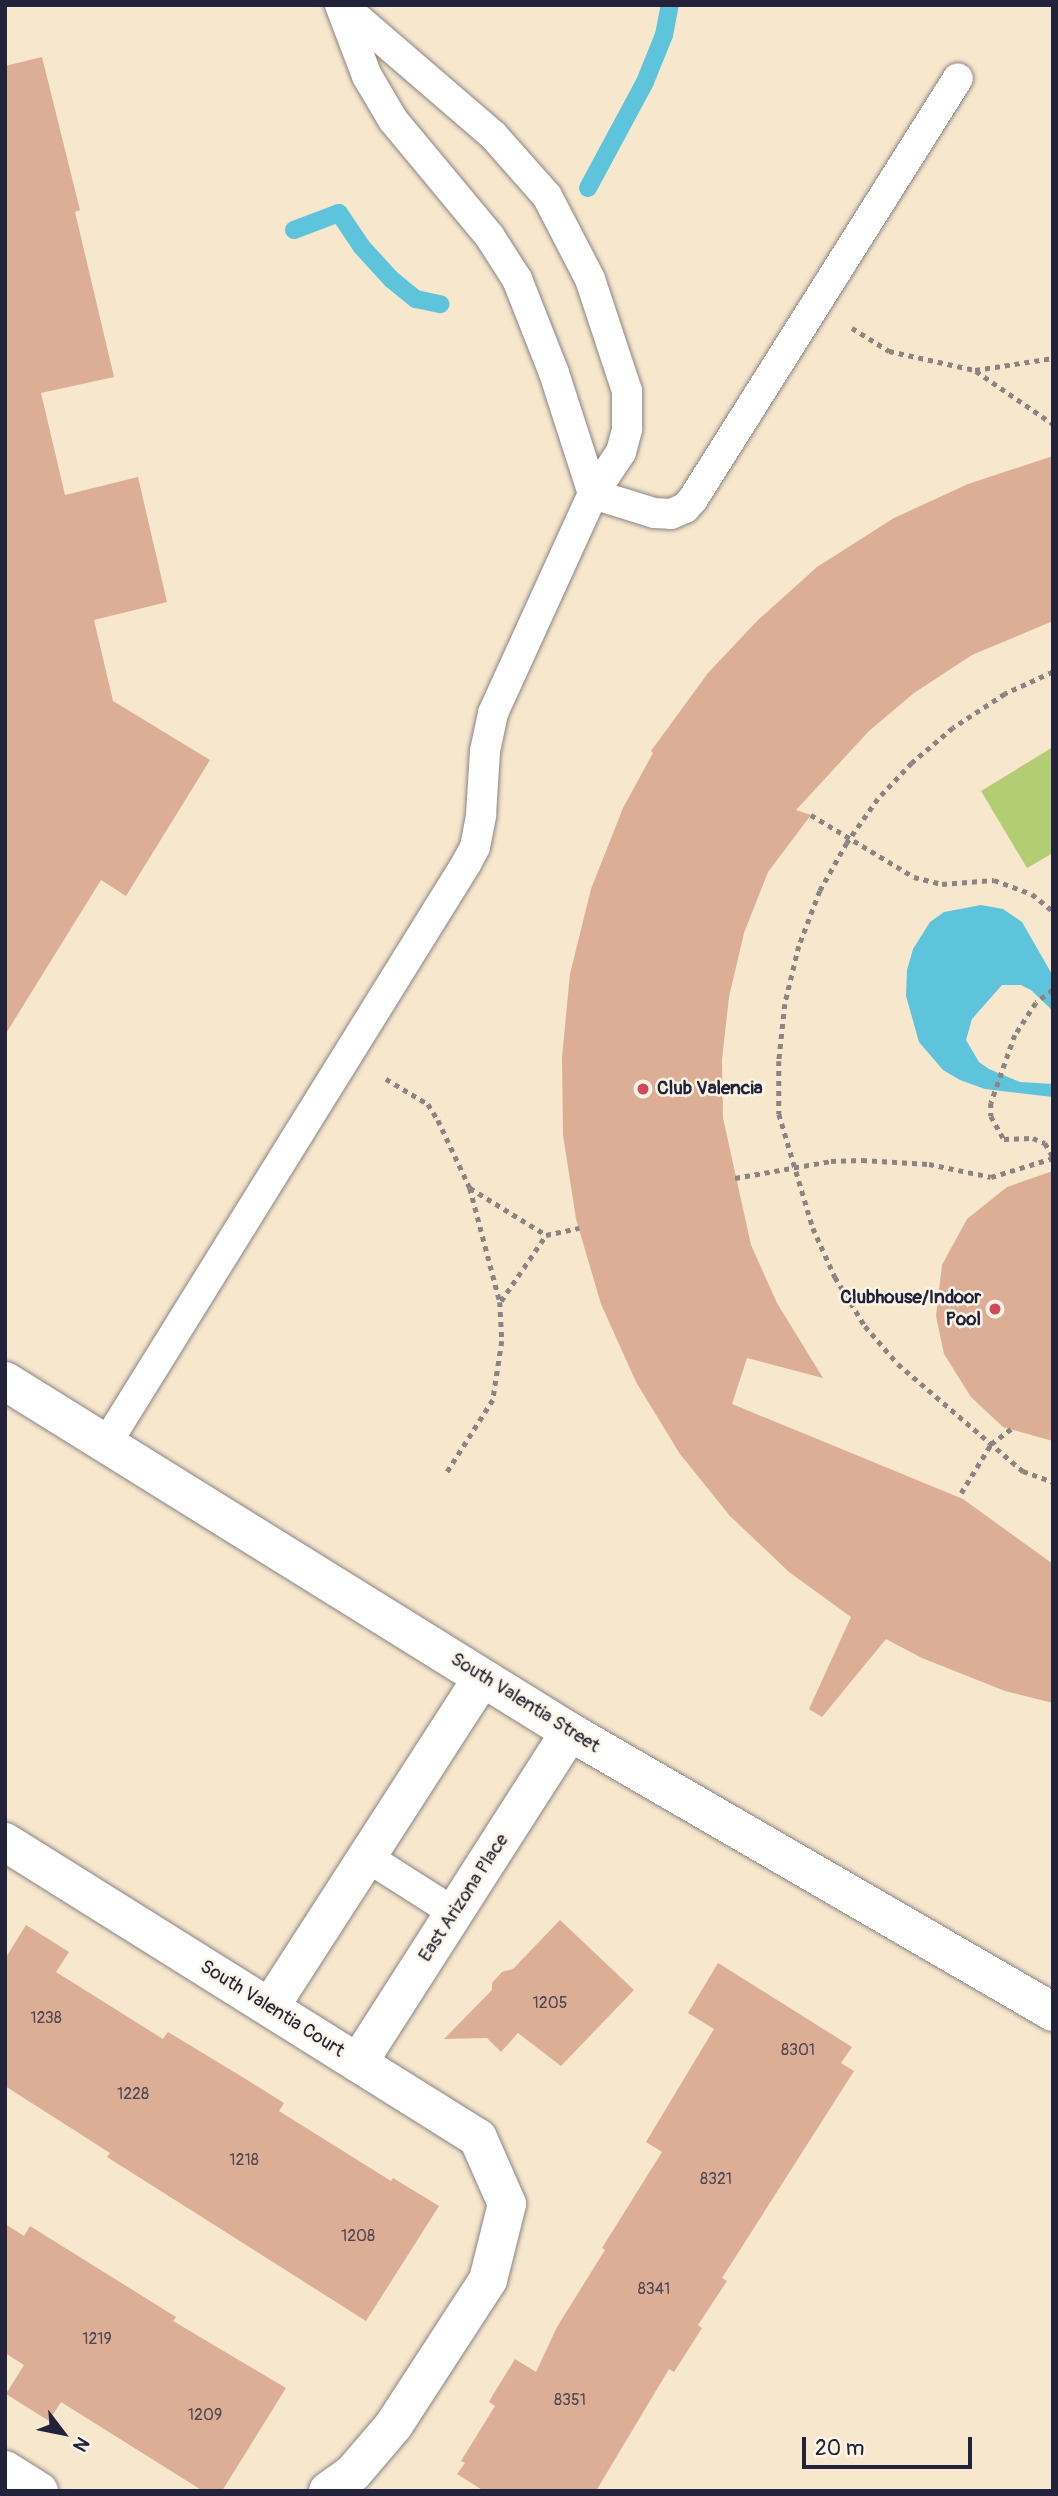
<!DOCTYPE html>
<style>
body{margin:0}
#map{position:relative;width:1058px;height:2496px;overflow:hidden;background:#f6e7cd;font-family:Pangolin,sans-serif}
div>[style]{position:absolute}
.green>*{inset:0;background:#b2cd74}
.water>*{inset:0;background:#5ec4db}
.stream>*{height:18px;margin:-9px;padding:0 9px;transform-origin:9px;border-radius:9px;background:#5ec4db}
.building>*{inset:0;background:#dbae95}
.path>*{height:4.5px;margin-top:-2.25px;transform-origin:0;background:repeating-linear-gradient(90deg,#8c8484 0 5px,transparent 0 10px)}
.roads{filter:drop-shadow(0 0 2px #8c8484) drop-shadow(0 0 2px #8c8484)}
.service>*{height:30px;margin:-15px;padding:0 15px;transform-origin:15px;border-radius:15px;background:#fff}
.minor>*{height:38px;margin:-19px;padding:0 19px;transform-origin:19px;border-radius:19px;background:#fff}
.tertiary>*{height:38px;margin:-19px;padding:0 19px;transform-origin:19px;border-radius:19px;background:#fff}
.dots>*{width:19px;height:19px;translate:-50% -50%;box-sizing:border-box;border:4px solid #fcf5e5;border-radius:50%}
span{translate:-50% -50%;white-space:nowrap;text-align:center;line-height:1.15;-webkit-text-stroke:5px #fcf5e5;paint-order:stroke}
.number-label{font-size:16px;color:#504552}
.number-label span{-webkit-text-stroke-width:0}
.poi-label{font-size:19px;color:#22223b;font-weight:700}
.left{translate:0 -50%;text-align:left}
.right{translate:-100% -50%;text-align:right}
.street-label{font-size:19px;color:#22223b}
.frame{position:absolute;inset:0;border:7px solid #22223b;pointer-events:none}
.north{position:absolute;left:28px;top:2398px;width:70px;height:70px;-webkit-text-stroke:5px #fcf5e5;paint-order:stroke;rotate:122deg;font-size:19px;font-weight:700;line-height:28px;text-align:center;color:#22223b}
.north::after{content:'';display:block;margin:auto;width:24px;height:32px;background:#22223b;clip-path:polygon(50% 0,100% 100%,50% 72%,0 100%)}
.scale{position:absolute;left:802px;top:2437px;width:170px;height:32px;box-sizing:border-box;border:4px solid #22223b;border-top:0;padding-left:9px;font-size:21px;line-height:24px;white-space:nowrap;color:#22223b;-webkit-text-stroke:5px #fcf5e5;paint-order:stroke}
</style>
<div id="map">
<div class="green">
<div style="clip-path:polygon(1053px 747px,1053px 853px,1027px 868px,981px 791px)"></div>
</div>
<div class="water">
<div style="clip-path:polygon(981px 905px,1003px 909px,1022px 922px,1053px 976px,1053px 1011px,1031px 990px,1021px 985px,1002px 985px,972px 1019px,966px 1040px,979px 1062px,989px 1069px,1020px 1082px,1053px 1084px,1053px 1097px,985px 1089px,960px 1080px,943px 1070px,919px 1042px,906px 996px,907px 970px,913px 949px,930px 922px,944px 912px)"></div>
</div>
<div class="stream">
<div style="left:588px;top:188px;width:120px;rotate:-61.7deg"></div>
<div style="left:645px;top:82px;width:51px;rotate:-68deg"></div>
<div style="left:664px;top:35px;width:31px;rotate:-79deg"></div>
<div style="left:294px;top:230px;width:48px;rotate:-20.7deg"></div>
<div style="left:339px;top:213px;width:40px;rotate:56deg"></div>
<div style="left:361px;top:246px;width:45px;rotate:47.7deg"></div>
<div style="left:391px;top:279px;width:32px;rotate:39deg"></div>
<div style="left:416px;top:299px;width:25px;rotate:12deg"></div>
</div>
<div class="building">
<div style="clip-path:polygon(42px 57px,80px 210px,75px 212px,114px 377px,41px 393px,65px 495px,138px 477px,167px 602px,94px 620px,113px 701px,210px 760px,126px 896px,101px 880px,5px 1035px,5px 66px)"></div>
<div style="clip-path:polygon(1053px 456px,1053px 621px,972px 655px,914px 693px,869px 731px,796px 810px,811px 815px,768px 872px,744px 933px,729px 997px,722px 1060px,723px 1118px,751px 1245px,777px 1303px,823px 1378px,747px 1358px,732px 1404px,963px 1499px,1053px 1564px,1053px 1703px,1005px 1691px,922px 1658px,886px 1639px,822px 1717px,809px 1709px,851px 1617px,789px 1572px,730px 1516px,680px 1454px,636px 1382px,601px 1304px,576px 1219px,563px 1135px,562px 1057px,570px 974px,591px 889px,623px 808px,653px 753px,651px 751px,708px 673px,758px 620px,817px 567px,894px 518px,968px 484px)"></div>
<div style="clip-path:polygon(1053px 1171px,1053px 1441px,1003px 1427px,971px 1397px,944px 1354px,936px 1316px,942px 1265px,967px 1219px,1007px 1187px)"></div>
<div style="clip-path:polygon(560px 1920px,634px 1990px,561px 2066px,518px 2033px,501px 2052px,487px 2038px,444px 2039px,492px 1990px,492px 1983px,502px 1972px,513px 1969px)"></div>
<div style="clip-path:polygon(26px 1925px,69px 1952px,56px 1972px,163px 2039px,168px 2032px,244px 2078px,284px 2103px,279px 2111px,391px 2181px,393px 2178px,439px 2206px,366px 2321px,107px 2157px,110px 2153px,5px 2086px,5px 1959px)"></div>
<div style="clip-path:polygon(718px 1963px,852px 2047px,841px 2063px,854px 2071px,722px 2278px,727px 2281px,698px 2325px,702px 2328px,674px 2372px,669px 2369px,596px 2491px,484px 2491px,457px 2474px,465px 2463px,461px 2461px,495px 2406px,489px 2402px,491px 2398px,515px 2359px,536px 2372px,557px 2327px,605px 2250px,602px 2248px,662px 2152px,646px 2142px,714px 2029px,688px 2013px)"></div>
<div style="clip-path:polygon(5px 2224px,24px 2236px,30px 2226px,176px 2317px,173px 2321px,286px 2388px,222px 2491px,203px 2491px,61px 2402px,49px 2421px,6px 2394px,24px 2365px,5px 2353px)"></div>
</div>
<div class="path">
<div style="left:852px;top:328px;width:44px;rotate:31.9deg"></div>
<div style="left:889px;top:351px;width:88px;rotate:12.5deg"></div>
<div style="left:975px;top:370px;width:79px;rotate:-8.7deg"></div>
<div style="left:976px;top:371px;width:93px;rotate:34.5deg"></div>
<div style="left:1053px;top:672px;width:53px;rotate:155.4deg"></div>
<div style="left:1005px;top:694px;width:62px;rotate:146.8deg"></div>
<div style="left:953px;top:728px;width:54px;rotate:139.5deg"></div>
<div style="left:912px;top:763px;width:50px;rotate:133.4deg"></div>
<div style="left:878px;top:799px;width:54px;rotate:125.2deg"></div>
<div style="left:847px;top:843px;width:55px;rotate:119.4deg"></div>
<div style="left:820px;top:891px;width:59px;rotate:110.9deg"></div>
<div style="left:799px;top:946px;width:60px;rotate:103.6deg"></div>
<div style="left:785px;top:1004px;width:57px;rotate:96deg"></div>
<div style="left:779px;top:1061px;width:53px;rotate:90deg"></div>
<div style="left:779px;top:1114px;width:119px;rotate:73.4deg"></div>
<div style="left:813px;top:1228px;width:54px;rotate:65.8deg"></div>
<div style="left:835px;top:1277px;width:57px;rotate:58.5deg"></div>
<div style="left:865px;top:1326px;width:50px;rotate:49deg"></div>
<div style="left:898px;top:1364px;width:165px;rotate:40.6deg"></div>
<div style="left:1023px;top:1471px;width:32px;rotate:20deg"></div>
<div style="left:811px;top:815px;width:120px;rotate:31deg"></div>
<div style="left:914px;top:877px;width:29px;rotate:14deg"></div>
<div style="left:942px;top:884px;width:52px;rotate:-4.4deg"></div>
<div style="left:994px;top:880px;width:40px;rotate:20.2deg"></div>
<div style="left:1032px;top:894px;width:27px;rotate:39deg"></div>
<div style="left:1053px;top:990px;width:21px;rotate:143deg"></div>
<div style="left:1036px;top:1003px;width:38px;rotate:123deg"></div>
<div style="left:1015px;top:1035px;width:72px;rotate:109.4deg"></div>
<div style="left:991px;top:1103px;width:13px;rotate:90deg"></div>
<div style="left:991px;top:1116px;width:26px;rotate:61deg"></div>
<div style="left:1004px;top:1139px;width:29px;rotate:-2deg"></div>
<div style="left:1033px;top:1138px;width:13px;rotate:23deg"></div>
<div style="left:1045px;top:1143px;width:16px;rotate:60deg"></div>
<div style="left:386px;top:1079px;width:49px;rotate:30.8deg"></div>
<div style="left:428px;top:1104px;width:19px;rotate:58deg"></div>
<div style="left:438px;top:1120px;width:75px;rotate:64.8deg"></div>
<div style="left:470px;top:1188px;width:118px;rotate:75.3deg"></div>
<div style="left:500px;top:1302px;width:39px;rotate:87deg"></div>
<div style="left:502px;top:1341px;width:60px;rotate:98.7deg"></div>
<div style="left:493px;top:1400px;width:88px;rotate:122.4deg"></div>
<div style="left:735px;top:1178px;width:97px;rotate:-10deg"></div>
<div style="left:831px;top:1161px;width:31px;rotate:-2deg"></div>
<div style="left:862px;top:1160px;width:67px;rotate:3.4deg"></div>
<div style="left:929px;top:1164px;width:63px;rotate:11.8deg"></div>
<div style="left:991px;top:1177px;width:65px;rotate:-17deg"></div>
<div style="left:470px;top:1188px;width:89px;rotate:31.7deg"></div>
<div style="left:501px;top:1301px;width:80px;rotate:-55.7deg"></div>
<div style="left:546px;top:1235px;width:34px;rotate:-12deg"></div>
<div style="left:961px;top:1493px;width:57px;rotate:-58.5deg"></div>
<div style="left:991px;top:1444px;width:26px;rotate:-37deg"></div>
</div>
<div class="roads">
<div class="service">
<div style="left:340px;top:5px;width:76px;rotate:69.2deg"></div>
<div style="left:367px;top:76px;width:51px;rotate:59.4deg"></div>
<div style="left:393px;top:120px;width:152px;rotate:50.3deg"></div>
<div style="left:490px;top:237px;width:50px;rotate:57.3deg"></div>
<div style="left:517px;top:279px;width:101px;rotate:68.5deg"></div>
<div style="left:554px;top:373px;width:127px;rotate:72.1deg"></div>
<div style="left:593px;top:494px;width:64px;rotate:17.3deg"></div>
<div style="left:654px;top:513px;width:17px;rotate:3deg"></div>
<div style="left:671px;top:514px;width:15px;rotate:-23deg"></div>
<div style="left:685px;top:508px;width:12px;rotate:-48deg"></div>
<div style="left:693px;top:499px;width:497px;rotate:-57.8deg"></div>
<div style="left:106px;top:1444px;width:683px;rotate:-58.17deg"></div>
<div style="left:466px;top:864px;width:19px;rotate:-62deg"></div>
<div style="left:475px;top:847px;width:33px;rotate:-79deg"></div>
<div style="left:481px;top:815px;width:64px;rotate:-86.4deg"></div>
<div style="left:485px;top:751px;width:39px;rotate:-78deg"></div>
<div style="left:493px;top:713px;width:241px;rotate:-65.5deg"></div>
<div style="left:593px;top:494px;width:50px;rotate:-56.3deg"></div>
<div style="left:621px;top:452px;width:24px;rotate:-75deg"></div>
<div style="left:627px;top:429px;width:38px;rotate:-90deg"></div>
<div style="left:627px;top:391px;width:118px;rotate:-108.3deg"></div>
<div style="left:590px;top:279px;width:93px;rotate:-117.4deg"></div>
<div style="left:547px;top:196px;width:81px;rotate:-131.5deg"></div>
<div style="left:493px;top:135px;width:199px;rotate:-139.3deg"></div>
<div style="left:367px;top:1857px;width:104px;rotate:32.5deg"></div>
</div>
<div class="minor">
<div style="left:5px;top:1842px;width:558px;rotate:32.04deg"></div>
<div style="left:478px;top:2138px;width:72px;rotate:66.3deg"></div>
<div style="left:507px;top:2204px;width:78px;rotate:104deg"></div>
<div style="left:488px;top:2280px;width:173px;rotate:123deg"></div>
<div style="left:394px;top:2425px;width:63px;rotate:130.5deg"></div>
<div style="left:353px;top:2473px;width:31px;rotate:144deg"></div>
<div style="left:270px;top:2007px;width:391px;rotate:-57.2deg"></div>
<div style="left:358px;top:2063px;width:393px;rotate:-57.4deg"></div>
<div style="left:5px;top:2470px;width:40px;rotate:32deg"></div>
</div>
<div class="tertiary">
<div style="left:5px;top:1381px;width:665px;rotate:31.85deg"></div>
<div style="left:570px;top:1732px;width:558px;rotate:30.1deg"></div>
</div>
</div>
<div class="dots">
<div style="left:643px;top:1089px;background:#d1495b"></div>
<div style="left:995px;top:1309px;background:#d1495b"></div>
</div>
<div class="number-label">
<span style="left:550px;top:2003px">1205</span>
<span style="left:46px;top:2018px">1238</span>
<span style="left:798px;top:2050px">8301</span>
<span style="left:133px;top:2094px">1228</span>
<span style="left:244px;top:2160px">1218</span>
<span style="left:716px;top:2179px">8321</span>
<span style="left:358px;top:2236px">1208</span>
<span style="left:654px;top:2289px">8341</span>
<span style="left:97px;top:2339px">1219</span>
<span style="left:570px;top:2400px">8351</span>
<span style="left:205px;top:2415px">1209</span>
</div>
<div class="poi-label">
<span class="left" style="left:657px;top:1089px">Club Valencia</span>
<span class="right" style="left:981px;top:1309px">Clubhouse/Indoor<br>Pool</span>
</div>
<div class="street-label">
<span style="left:525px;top:1703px;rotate:32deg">South Valentia Street</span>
<span style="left:464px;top:1898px;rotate:-57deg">East Arizona Place</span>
<span style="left:272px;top:2009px;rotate:32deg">South Valentia Court</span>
</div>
<div class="frame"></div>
<div class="north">N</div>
<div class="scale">20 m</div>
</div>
